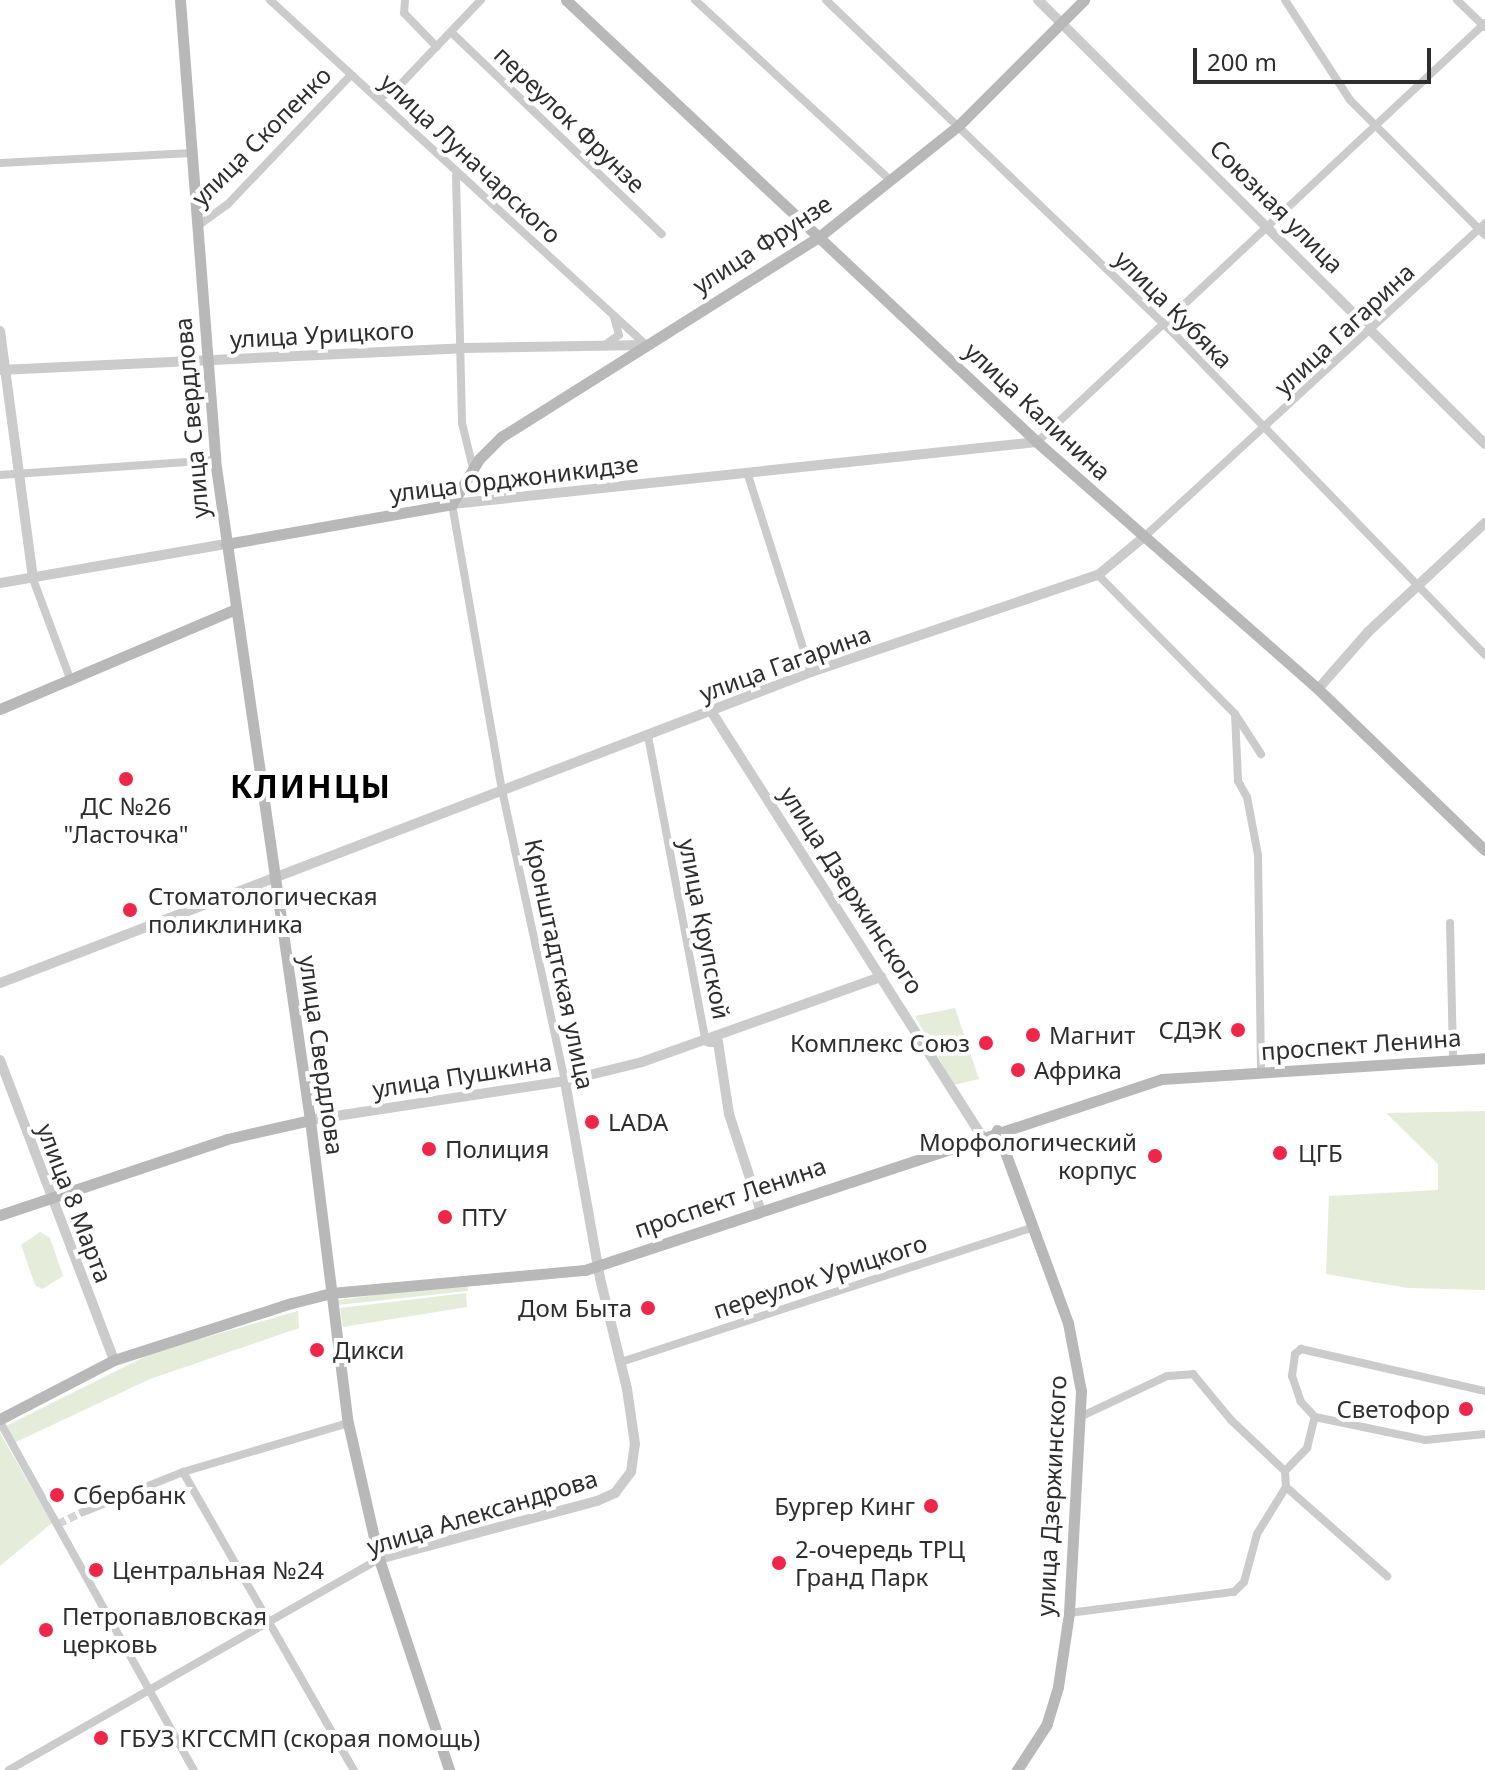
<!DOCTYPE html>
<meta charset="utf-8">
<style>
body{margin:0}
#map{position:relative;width:1485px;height:1770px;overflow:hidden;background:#fff;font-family:"Noto Sans",sans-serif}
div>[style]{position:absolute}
.green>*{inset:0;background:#e6ecda}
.minor-tunnel>*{height:8px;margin-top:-4px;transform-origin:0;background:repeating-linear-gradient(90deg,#d5d5d5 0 8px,transparent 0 12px)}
.minor>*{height:8px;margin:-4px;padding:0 4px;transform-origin:4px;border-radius:4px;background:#cbcbcb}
.tertiary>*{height:10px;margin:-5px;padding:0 5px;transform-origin:5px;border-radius:5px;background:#cbcbcb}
.secondary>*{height:11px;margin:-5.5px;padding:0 5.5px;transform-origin:5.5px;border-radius:5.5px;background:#b8b8b8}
.dots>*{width:22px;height:22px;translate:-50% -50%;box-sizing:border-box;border:4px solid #fff;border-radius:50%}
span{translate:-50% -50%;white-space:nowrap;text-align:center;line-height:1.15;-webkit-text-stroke:8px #fff;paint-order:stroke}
.street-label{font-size:24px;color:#2e2e2e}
.poi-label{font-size:24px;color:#2e2e2e}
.left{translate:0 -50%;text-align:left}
.right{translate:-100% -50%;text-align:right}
.district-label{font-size:32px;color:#000;font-weight:700;letter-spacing:2px}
.scale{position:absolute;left:1193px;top:48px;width:238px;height:36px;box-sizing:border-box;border:4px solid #2e2e2e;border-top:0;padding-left:10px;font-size:24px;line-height:28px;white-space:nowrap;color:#2e2e2e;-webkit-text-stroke:6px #fff;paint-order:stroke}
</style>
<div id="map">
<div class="green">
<div style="clip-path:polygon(955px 1008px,979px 1079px,954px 1085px,915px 1016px)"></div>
<div style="clip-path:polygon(1485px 1111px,1485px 1290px,1408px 1288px,1326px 1274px,1329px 1196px,1438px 1190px,1438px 1164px,1386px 1113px)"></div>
<div style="clip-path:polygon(40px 1232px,50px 1238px,63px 1276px,42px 1289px,35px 1285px,21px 1245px)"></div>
<div style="clip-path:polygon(467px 1283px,468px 1291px,338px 1305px,338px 1300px)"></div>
<div style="clip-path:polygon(466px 1293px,467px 1307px,343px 1327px,340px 1308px)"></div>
<div style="clip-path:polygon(298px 1311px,299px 1328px,150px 1379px,14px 1443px,4px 1427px,154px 1352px)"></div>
<div style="clip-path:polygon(0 1433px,52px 1523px,0 1566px)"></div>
</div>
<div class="minor-tunnel">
<div style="left:58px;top:1524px;width:28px;rotate:-26deg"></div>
</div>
<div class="minor">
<div style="left:270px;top:0;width:510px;rotate:42.54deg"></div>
<div style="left:405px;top:0;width:13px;rotate:94deg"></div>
<div style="left:404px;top:13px;width:47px;rotate:45.9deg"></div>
<div style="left:695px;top:0;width:265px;rotate:42.7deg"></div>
<div style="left:826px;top:0;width:488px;rotate:43.8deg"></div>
<div style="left:1178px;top:338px;width:441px;rotate:45.9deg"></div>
<div style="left:1285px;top:0;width:119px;rotate:57deg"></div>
<div style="left:1350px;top:100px;width:191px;rotate:45deg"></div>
<div style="left:1457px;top:0;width:39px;rotate:44deg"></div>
<div style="left:451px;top:32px;width:292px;rotate:43.8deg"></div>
<div style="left:378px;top:99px;width:25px;rotate:-32deg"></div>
<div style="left:399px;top:86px;width:119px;rotate:-46.4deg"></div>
<div style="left:0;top:163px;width:192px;rotate:-3deg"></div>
<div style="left:456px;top:176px;width:247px;rotate:88.6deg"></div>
<div style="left:462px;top:423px;width:46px;rotate:76.3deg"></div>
<div style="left:199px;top:225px;width:34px;rotate:-36deg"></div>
<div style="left:227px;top:205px;width:180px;rotate:-46.4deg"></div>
<div style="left:605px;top:345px;width:17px;rotate:-36deg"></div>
<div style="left:619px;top:335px;width:19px;rotate:-106deg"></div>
<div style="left:1037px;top:442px;width:613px;rotate:-43.08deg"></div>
<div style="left:747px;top:472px;width:210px;rotate:72.3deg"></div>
<div style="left:0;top:475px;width:216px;rotate:-4deg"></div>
<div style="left:452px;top:504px;width:290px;rotate:80.1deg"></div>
<div style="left:502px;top:790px;width:298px;rotate:77.8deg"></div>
<div style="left:1144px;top:537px;width:464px;rotate:-42.6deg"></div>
<div style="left:1098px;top:575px;width:195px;rotate:45.4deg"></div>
<div style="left:1235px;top:714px;width:48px;rotate:57deg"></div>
<div style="left:33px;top:579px;width:109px;rotate:69.6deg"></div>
<div style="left:1235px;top:714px;width:67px;rotate:87.4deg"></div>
<div style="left:1238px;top:781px;width:18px;rotate:61deg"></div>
<div style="left:1247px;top:797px;width:59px;rotate:79.3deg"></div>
<div style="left:1258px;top:855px;width:217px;rotate:89.2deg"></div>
<div style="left:648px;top:736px;width:311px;rotate:79.3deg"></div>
<div style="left:1450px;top:923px;width:136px;rotate:88.7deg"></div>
<div style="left:621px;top:1362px;width:432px;rotate:-18.1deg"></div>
<div style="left:1080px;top:1417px;width:96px;rotate:-25.2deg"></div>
<div style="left:1167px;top:1376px;width:26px;rotate:-4deg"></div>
<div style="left:1193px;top:1374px;width:60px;rotate:50.4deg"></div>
<div style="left:1231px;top:1420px;width:74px;rotate:43.4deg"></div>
<div style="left:1315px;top:1417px;width:21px;rotate:-133deg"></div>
<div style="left:1301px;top:1402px;width:28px;rotate:-109deg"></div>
<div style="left:1292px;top:1376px;width:22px;rotate:-82deg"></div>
<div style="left:1295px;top:1354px;width:8px;rotate:-40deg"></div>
<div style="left:1301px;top:1349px;width:188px;rotate:12.9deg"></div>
<div style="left:0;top:1422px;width:398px;rotate:60.9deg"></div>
<div style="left:183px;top:1472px;width:344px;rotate:60.2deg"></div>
<div style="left:1286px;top:1487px;width:135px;rotate:41.4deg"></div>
<div style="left:83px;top:1512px;width:108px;rotate:-21.8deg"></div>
<div style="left:183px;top:1472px;width:172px;rotate:-16.5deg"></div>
<div style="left:1069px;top:1613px;width:166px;rotate:-7.3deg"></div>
<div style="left:1234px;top:1592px;width:14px;rotate:-45deg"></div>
<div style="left:1244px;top:1582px;width:50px;rotate:-74.8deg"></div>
<div style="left:1257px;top:1534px;width:55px;rotate:-58.3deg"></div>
<div style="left:1286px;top:1487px;width:16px;rotate:-94deg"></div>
<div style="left:1285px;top:1471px;width:32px;rotate:-46deg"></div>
<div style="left:1307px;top:1448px;width:32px;rotate:-76deg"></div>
<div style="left:1315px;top:1417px;width:112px;rotate:11.8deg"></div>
<div style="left:1425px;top:1440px;width:60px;rotate:-5.7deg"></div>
<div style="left:9px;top:1770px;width:426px;rotate:-29.7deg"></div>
</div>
<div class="tertiary">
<div style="left:1038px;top:0;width:630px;rotate:44.81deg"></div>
<div style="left:0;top:331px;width:250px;rotate:82.4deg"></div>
<div style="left:0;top:370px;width:463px;rotate:-2.7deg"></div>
<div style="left:462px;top:348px;width:184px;rotate:-0.9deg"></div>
<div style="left:452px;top:504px;width:588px;rotate:-6.05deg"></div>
<div style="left:0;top:583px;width:229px;rotate:-9.8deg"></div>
<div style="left:1318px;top:689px;width:76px;rotate:-48.7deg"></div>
<div style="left:1368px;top:632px;width:160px;rotate:-43deg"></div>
<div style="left:711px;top:711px;width:503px;rotate:57.51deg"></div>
<div style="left:0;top:983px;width:869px;rotate:-20.98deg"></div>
<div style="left:811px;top:672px;width:303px;rotate:-18.7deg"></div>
<div style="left:1098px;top:575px;width:60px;rotate:-39.6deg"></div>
<div style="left:709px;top:1042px;width:9px"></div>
<div style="left:718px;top:1042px;width:73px;rotate:81.3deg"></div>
<div style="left:729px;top:1114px;width:100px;rotate:71.9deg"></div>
<div style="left:0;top:1060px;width:321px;rotate:69.2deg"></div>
<div style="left:310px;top:1120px;width:258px;rotate:-8.7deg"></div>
<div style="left:565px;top:1081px;width:79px;rotate:-13.9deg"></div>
<div style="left:642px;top:1062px;width:254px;rotate:-19.6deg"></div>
<div style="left:379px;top:1559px;width:226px;rotate:-14.9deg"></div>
<div style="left:597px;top:1501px;width:20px;rotate:-24deg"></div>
<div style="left:615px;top:1493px;width:26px;rotate:-53deg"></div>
<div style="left:631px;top:1472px;width:28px;rotate:-82deg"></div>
<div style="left:635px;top:1444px;width:56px;rotate:-98.3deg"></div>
<div style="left:627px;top:1389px;width:114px;rotate:-103.7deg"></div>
<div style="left:600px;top:1278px;width:200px;rotate:-100.1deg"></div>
</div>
<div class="secondary">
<div style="left:180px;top:0;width:461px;rotate:85.6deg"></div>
<div style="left:215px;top:460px;width:667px;rotate:81.81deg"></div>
<div style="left:310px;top:1120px;width:305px;rotate:82.9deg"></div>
<div style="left:348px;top:1423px;width:139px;rotate:77.2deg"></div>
<div style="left:379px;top:1559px;width:222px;rotate:71.6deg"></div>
<div style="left:566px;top:0;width:646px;rotate:43.18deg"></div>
<div style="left:1037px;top:442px;width:374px;rotate:41.3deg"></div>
<div style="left:1318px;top:689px;width:232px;rotate:44deg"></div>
<div style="left:226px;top:544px;width:230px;rotate:-10deg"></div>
<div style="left:452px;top:504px;width:52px;rotate:-59deg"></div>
<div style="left:479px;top:459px;width:31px;rotate:-45deg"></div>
<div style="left:501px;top:437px;width:377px;rotate:-32.2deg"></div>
<div style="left:820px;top:236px;width:178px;rotate:-38.6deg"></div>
<div style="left:959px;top:125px;width:177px;rotate:-45deg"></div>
<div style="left:0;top:709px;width:256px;rotate:-23deg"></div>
<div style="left:997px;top:1130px;width:206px;rotate:69.8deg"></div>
<div style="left:1068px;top:1323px;width:69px;rotate:79.2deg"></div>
<div style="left:1081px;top:1391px;width:222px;rotate:93.1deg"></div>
<div style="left:1069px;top:1613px;width:75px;rotate:98.5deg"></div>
<div style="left:1058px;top:1687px;width:39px;rotate:107deg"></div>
<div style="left:1047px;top:1724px;width:55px;rotate:123.1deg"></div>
<div style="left:0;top:1215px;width:239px;rotate:-18.5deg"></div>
<div style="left:227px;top:1139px;width:85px;rotate:-12.9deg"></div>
<div style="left:0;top:1419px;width:128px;rotate:-27.4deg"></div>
<div style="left:114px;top:1360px;width:187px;rotate:-17.8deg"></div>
<div style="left:292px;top:1303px;width:40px;rotate:-14.4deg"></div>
<div style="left:331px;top:1293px;width:255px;rotate:-5.2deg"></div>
<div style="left:585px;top:1270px;width:608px;rotate:-18.32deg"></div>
<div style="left:1162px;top:1079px;width:324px;rotate:-3.7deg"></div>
</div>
<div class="dots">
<div style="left:126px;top:779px;background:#ee2649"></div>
<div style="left:130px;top:910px;background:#ee2649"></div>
<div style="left:1238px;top:1030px;background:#ee2649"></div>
<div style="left:1033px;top:1035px;background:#ee2649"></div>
<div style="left:986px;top:1043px;background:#ee2649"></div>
<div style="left:1018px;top:1070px;background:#ee2649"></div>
<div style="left:592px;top:1122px;background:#ee2649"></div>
<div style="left:429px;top:1149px;background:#ee2649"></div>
<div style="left:1280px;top:1153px;background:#ee2649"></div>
<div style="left:1155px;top:1156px;background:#ee2649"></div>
<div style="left:445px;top:1217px;background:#ee2649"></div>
<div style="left:648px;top:1308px;background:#ee2649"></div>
<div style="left:317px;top:1350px;background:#ee2649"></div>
<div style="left:1466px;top:1409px;background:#ee2649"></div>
<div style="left:57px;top:1495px;background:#ee2649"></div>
<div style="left:931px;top:1506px;background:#ee2649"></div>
<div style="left:779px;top:1563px;background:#ee2649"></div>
<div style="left:96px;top:1570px;background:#ee2649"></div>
<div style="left:46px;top:1630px;background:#ee2649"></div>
<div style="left:101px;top:1738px;background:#ee2649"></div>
</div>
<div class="street-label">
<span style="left:570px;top:119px;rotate:44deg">переулок Фрунзе</span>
<span style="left:261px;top:136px;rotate:-45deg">улица Скопенко</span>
<span style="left:471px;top:158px;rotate:43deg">улица Луначарского</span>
<span style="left:1277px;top:206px;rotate:45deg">Союзная улица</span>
<span style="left:762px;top:244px;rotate:-33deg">улица Фрунзе</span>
<span style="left:1174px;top:309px;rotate:45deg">улица Кубяка</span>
<span style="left:1344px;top:329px;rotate:-43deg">улица Гагарина</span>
<span style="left:322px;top:334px;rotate:-3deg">улица Урицкого</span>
<span style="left:1038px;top:411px;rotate:43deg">улица Калинина</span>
<span style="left:191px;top:418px;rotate:-95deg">улица Свердлова</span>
<span style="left:514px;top:478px;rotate:-7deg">улица Орджоникидзе</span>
<span style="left:785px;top:663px;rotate:-20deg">улица Гагарина</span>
<span style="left:852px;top:890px;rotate:57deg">улица Дзержинского</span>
<span style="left:705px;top:929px;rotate:79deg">улица Крупской</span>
<span style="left:560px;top:964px;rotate:78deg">Кронштадтская улица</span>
<span style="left:1361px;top:1044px;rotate:-4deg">проспект Ленина</span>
<span style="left:322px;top:1055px;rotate:82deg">улица Свердлова</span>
<span style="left:462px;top:1075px;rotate:-9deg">улица Пушкина</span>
<span style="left:730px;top:1197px;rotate:-19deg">проспект Ленина</span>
<span style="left:75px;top:1203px;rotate:69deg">улица 8 Марта</span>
<span style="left:820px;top:1276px;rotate:-18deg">переулок Урицкого</span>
<span style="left:1051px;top:1496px;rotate:-87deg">улица Дзержинского</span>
<span style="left:482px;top:1512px;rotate:-17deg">улица Александрова</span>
</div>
<div class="poi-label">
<span style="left:126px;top:820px">ДС №26<br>"Ласточка"</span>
<span class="left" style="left:148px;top:910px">Стоматологическая<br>поликлиника</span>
<span class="right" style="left:1222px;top:1030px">СДЭК</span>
<span class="left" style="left:1049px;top:1035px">Магнит</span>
<span class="right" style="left:970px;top:1043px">Комплекс Союз</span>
<span class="left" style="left:1034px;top:1070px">Африка</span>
<span class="left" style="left:608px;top:1122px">LADA</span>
<span class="right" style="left:1137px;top:1156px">Морфологический<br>корпус</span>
<span class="left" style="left:445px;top:1149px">Полиция</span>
<span class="left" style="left:1298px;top:1153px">ЦГБ</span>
<span class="left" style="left:461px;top:1217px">ПТУ</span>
<span class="right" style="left:632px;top:1308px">Дом Быта</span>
<span class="left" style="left:333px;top:1350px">Дикси</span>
<span class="right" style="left:1450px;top:1409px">Светофор</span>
<span class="left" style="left:73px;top:1495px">Сбербанк</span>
<span class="right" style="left:915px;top:1506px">Бургер Кинг</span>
<span class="left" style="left:795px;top:1563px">2-очередь ТРЦ<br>Гранд Парк</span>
<span class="left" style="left:112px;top:1570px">Центральная №24</span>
<span class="left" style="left:62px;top:1630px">Петропавловская<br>церковь</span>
<span class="left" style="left:119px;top:1738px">ГБУЗ КГССМП (скорая помощь)</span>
</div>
<div class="district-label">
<span style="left:311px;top:786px">КЛИНЦЫ</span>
</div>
<div class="scale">200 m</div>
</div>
